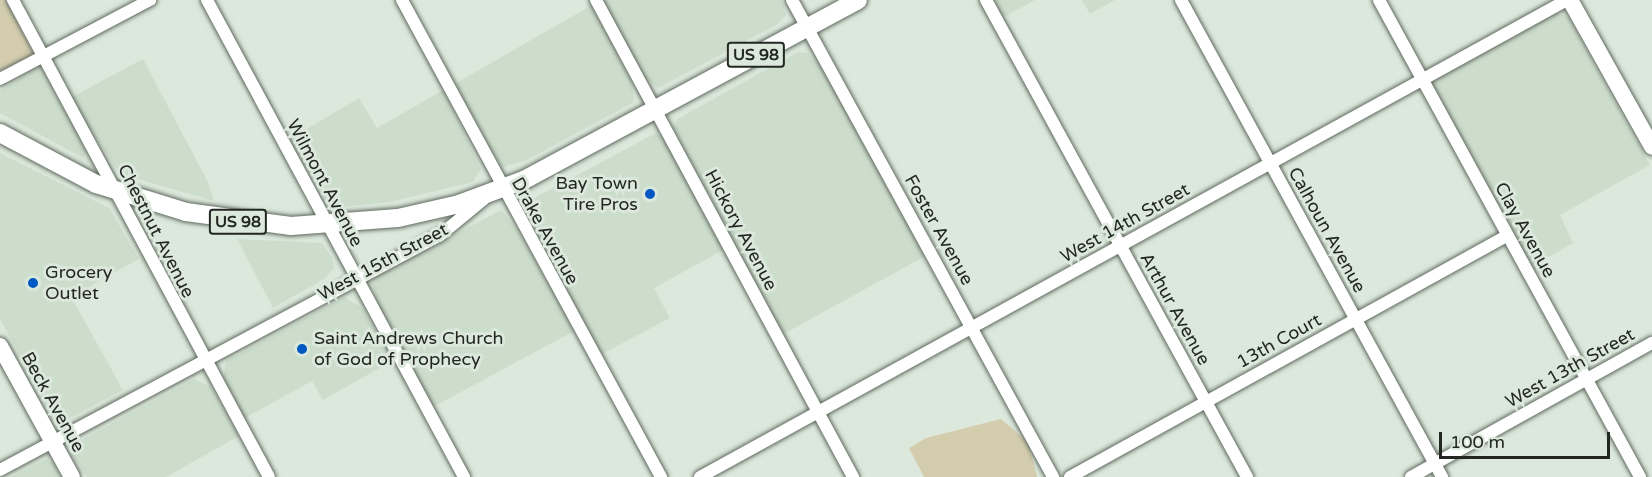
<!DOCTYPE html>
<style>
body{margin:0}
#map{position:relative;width:1652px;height:477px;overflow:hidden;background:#dce8dc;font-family:"Varela Round",sans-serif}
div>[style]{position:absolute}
.built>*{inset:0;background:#cdddcc}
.green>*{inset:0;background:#d3cdae}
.roads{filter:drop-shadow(0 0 2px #606a5f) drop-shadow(0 0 2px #606a5f)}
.minor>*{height:12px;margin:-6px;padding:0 6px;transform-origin:6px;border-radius:6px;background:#fff}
.major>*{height:16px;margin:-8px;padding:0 8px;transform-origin:8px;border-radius:8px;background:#fff}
.highway>*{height:18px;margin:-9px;padding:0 9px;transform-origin:9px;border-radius:9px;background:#fff}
.dots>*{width:16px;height:16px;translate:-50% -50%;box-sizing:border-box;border:3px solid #dce8dc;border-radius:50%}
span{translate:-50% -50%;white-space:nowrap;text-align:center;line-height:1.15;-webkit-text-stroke:6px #dce8dc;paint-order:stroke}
.shield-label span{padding:2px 4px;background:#dce8dc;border:2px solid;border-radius:4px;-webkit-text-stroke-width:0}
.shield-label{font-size:16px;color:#232722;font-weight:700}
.street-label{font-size:18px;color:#232722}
.poi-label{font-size:18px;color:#232722}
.right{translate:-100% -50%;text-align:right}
.left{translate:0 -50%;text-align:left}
.scale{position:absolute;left:1439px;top:432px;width:171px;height:27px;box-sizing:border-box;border:3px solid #232722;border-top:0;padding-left:8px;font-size:18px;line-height:21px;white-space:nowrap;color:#232722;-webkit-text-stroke:4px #dce8dc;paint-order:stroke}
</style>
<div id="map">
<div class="built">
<div style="clip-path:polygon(602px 0,782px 0,786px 15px,778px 24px,658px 88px,643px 77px)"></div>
<div style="clip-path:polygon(994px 0,1035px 0,1004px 17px)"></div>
<div style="clip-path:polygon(1082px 0,1115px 0,1090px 14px)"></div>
<div style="clip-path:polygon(592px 5px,632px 82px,634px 102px,525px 161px,502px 167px,453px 85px)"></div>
<div style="clip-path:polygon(1556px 13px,1568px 17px,1650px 165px,1560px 215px,1573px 243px,1536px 264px,1536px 273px,1429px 81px)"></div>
<div style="clip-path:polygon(798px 52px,808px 53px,823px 68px,927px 255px,782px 335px,673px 127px,679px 118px)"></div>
<div style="clip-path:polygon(143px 59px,208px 182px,214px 201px,120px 174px,70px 98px)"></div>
<div style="clip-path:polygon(40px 65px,86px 151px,83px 158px,0 113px,0 91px)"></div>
<div style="clip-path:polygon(443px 90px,481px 169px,473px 182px,390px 202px,331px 208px,288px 140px,359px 98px,377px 128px)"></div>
<div style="clip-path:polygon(656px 133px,664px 138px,725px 249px,654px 288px,670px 318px,600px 355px,524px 214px,523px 204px)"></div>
<div style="clip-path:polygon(0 153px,109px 208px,139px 259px,71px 297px,123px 390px,68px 419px,52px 414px,0 319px)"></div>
<div style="clip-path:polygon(501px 210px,518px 230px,574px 331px,433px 407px,381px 313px,371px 280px)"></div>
<div style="clip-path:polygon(237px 239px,322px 243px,332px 258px,334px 268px,326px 278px,273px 308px)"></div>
<div style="clip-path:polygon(344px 297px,362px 308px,394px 360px,323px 400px,312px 381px,243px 419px,223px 380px,226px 361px)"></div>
<div style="clip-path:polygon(194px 379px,211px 387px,239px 436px,166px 477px,87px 477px,71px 453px,74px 444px)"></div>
<div style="clip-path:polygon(46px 459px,55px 465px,60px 477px,11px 477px)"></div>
</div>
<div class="green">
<div style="clip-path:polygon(0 0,6px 0,34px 55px,0 71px)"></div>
<div style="clip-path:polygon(1001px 419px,1028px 442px,1037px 477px,924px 477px,909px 448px,926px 438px)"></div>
</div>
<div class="roads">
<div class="minor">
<div style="left:13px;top:0;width:541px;rotate:61.78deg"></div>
<div style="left:207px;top:0;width:542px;rotate:61.68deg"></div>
<div style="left:402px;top:0;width:543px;rotate:61.5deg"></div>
<div style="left:596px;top:0;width:542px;rotate:61.68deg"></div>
<div style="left:792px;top:0;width:544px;rotate:61.31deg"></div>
<div style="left:986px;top:0;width:544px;rotate:61.31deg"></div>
<div style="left:1181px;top:0;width:544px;rotate:61.31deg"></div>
<div style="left:1379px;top:0;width:544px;rotate:61.31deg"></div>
<div style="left:0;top:79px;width:170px;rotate:-27.8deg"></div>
<div style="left:0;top:470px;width:497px;rotate:-28.1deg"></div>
<div style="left:439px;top:236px;width:58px;rotate:-39.4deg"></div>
<div style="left:700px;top:477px;width:990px;rotate:-28.82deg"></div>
<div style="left:1070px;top:477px;width:499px;rotate:-28.9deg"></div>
<div style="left:1411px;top:477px;width:276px;rotate:-29.1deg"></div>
</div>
<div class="major">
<div style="left:1570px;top:0;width:168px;rotate:60.8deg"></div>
<div style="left:0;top:346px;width:149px;rotate:61.2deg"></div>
</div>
<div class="highway">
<div style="left:0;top:133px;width:109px;rotate:28deg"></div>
<div style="left:96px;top:184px;width:94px;rotate:17.3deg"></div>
<div style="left:186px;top:212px;width:106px;rotate:7.6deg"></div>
<div style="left:291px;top:226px;width:107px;rotate:-4.3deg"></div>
<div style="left:398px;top:218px;width:63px;rotate:-12.9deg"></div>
<div style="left:459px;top:204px;width:69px;rotate:-20.3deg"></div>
<div style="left:524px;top:180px;width:379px;rotate:-28.3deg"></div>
</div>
</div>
<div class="dots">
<div style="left:650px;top:194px;background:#0059c2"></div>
<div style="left:33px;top:283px;background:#0059c2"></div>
<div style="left:302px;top:349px;background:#0059c2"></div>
</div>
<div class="shield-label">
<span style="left:756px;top:55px">US 98</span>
<span style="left:238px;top:222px">US 98</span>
</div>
<div class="street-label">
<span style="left:325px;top:183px;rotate:62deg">Wilmont Avenue</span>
<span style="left:1125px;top:223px;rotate:-29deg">West 14th Street</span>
<span style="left:741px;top:230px;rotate:62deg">Hickory Avenue</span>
<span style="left:939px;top:230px;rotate:61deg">Foster Avenue</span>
<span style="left:1327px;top:230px;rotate:61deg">Calhoun Avenue</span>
<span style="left:1525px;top:230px;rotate:61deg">Clay Avenue</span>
<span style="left:156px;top:231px;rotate:63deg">Chestnut Avenue</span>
<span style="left:545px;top:231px;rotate:61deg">Drake Avenue</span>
<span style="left:383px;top:262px;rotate:-28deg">West 15th Street</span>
<span style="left:1175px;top:309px;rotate:61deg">Arthur Avenue</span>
<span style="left:1279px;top:341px;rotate:-29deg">13th Court</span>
<span style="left:1570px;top:368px;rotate:-29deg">West 13th Street</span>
<span style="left:53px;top:402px;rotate:61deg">Beck Avenue</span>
</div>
<div class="poi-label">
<span class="right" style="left:638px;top:194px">Bay Town<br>Tire Pros</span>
<span class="left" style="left:45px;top:283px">Grocery<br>Outlet</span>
<span class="left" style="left:314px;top:349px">Saint Andrews Church<br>of God of Prophecy</span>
</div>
<div class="scale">100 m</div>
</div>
